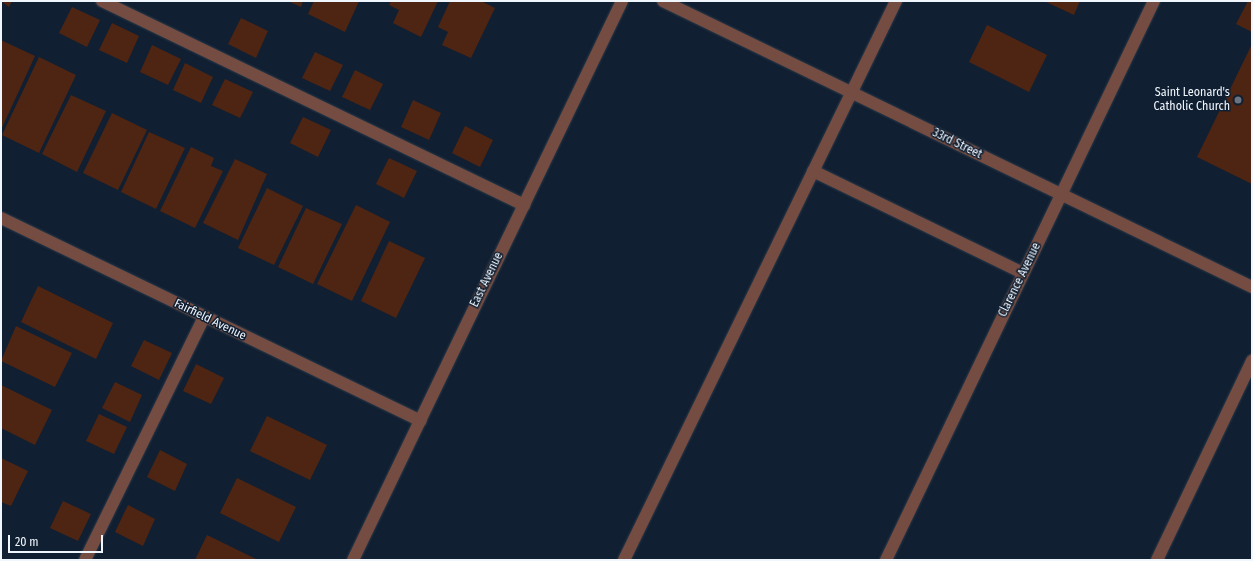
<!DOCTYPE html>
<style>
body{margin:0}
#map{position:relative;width:1253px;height:561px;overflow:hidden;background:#101f31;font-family:"Fira Sans Condensed",sans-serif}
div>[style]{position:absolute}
.building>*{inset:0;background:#4e2513}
.roads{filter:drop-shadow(0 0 1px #2b3949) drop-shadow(0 0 1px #2b3949)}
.minor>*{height:12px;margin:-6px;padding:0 6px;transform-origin:6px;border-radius:6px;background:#754c41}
.dots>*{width:11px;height:11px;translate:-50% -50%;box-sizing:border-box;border:2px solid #101f31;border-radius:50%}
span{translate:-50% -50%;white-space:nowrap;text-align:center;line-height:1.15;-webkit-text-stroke:3px #101f31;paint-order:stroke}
.poi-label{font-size:12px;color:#f0f6fd}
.right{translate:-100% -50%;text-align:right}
.street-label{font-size:12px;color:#f0f6fd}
.frame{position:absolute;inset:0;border:2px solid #f0f6fd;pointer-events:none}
.scale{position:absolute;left:8px;top:535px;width:95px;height:18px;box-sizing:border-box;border:2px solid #f0f6fd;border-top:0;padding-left:5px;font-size:12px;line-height:14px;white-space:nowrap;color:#f0f6fd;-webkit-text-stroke:3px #101f31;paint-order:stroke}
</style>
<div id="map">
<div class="building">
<div style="clip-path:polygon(1px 1px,12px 1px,9px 7px)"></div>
<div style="clip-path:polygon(288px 1px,303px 1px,301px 7px)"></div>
<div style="clip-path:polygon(314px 1px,359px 1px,345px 32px,308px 14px)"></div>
<div style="clip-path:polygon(391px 1px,438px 1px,421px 37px,393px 23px,399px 10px,389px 5px)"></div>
<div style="clip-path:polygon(450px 1px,481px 1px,495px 8px,471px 58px,442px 45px,448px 32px,438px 27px)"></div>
<div style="clip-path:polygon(1044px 1px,1080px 1px,1074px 15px)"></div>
<div style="clip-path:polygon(1248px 1px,1252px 1px,1252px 32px,1236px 24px)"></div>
<div style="clip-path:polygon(72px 7px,100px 20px,87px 47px,59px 33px)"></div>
<div style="clip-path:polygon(241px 18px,268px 31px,256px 58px,228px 44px)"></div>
<div style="clip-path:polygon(112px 23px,139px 36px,127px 63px,99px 50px)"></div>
<div style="clip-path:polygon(987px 25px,1047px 55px,1029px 92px,969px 62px)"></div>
<div style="clip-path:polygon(1px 40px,35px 56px,1px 130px)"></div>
<div style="clip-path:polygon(1252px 44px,1252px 184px,1197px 157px)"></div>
<div style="clip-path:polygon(152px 45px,181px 59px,168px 85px,140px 72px)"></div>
<div style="clip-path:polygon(315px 52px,343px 65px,330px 91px,302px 78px)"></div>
<div style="clip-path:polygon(39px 57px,76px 75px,39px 153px,2px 135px)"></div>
<div style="clip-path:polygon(185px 63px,213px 77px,201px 103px,173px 90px)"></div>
<div style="clip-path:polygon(355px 70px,383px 84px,370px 110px,342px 97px)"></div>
<div style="clip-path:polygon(225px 79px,253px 92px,240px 118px,212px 105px)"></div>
<div style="clip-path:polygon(71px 95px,106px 111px,77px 172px,42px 154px)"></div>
<div style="clip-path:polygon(413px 100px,441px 113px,429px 140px,401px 127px)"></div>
<div style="clip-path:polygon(112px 113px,147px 130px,118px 190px,83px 173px)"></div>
<div style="clip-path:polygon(303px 117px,331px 130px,318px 157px,290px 143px)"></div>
<div style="clip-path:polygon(465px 126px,493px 140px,480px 167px,452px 153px)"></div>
<div style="clip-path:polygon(149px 132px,185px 148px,156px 209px,121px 192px)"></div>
<div style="clip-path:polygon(191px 147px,214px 158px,211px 166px,223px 171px,195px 228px,160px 211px)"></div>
<div style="clip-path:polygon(389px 158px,417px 171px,404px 198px,376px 184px)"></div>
<div style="clip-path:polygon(235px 159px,267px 174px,238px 240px,203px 223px)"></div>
<div style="clip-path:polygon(267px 188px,303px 206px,274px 265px,238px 248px)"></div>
<div style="clip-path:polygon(356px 205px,390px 222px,352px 301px,317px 284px)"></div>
<div style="clip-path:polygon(306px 208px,342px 224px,313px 284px,278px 267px)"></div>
<div style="clip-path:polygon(389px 241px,425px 258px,396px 318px,361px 301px)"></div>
<div style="clip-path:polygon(38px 286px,113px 323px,96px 359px,21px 322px)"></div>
<div style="clip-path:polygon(16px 326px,72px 353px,55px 387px,1px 361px)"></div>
<div style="clip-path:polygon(144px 340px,172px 353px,159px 380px,131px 366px)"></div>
<div style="clip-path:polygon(196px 364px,224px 378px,211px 404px,183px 391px)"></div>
<div style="clip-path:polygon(115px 382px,142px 395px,130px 422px,102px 408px)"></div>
<div style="clip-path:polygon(1px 385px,52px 410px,35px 445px,1px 428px)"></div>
<div style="clip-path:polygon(99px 414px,127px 427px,114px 454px,86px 441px)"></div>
<div style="clip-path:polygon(267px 416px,327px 445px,310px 480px,250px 451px)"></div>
<div style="clip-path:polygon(160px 450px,187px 464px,175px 491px,147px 477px)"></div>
<div style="clip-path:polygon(1px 458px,28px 471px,11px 506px,1px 502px)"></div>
<div style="clip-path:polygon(237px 478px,296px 507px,279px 542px,220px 513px)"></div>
<div style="clip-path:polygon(63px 501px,91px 514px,78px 541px,50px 528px)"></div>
<div style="clip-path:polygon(128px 505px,155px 519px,143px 546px,115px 532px)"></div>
<div style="clip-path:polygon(207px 535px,258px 560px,195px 560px)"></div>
</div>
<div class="roads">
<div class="minor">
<div style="left:102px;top:1px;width:469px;rotate:25.8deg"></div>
<div style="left:663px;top:1px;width:655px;rotate:25.9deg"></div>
<div style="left:813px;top:171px;width:233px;rotate:25.9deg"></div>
<div style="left:1px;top:218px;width:466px;rotate:25.8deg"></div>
<div style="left:85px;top:560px;width:271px;rotate:-63.9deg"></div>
<div style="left:353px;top:560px;width:620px;rotate:-64.3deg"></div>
<div style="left:624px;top:560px;width:622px;rotate:-64.05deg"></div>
<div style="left:886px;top:560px;width:620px;rotate:-64.39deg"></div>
<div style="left:1157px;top:560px;width:221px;rotate:-64.5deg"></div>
</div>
</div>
<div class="dots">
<div style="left:1238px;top:100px;background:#6b7280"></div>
</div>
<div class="poi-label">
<span class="right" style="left:1230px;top:100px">Saint Leonard's<br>Catholic Church</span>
</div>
<div class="street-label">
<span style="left:957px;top:144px;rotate:26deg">33rd Street</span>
<span style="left:487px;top:280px;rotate:-64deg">East Avenue</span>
<span style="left:1020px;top:280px;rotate:-64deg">Clarence Avenue</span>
<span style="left:210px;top:320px;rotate:26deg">Fairfield Avenue</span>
</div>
<div class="frame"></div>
<div class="scale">20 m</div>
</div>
